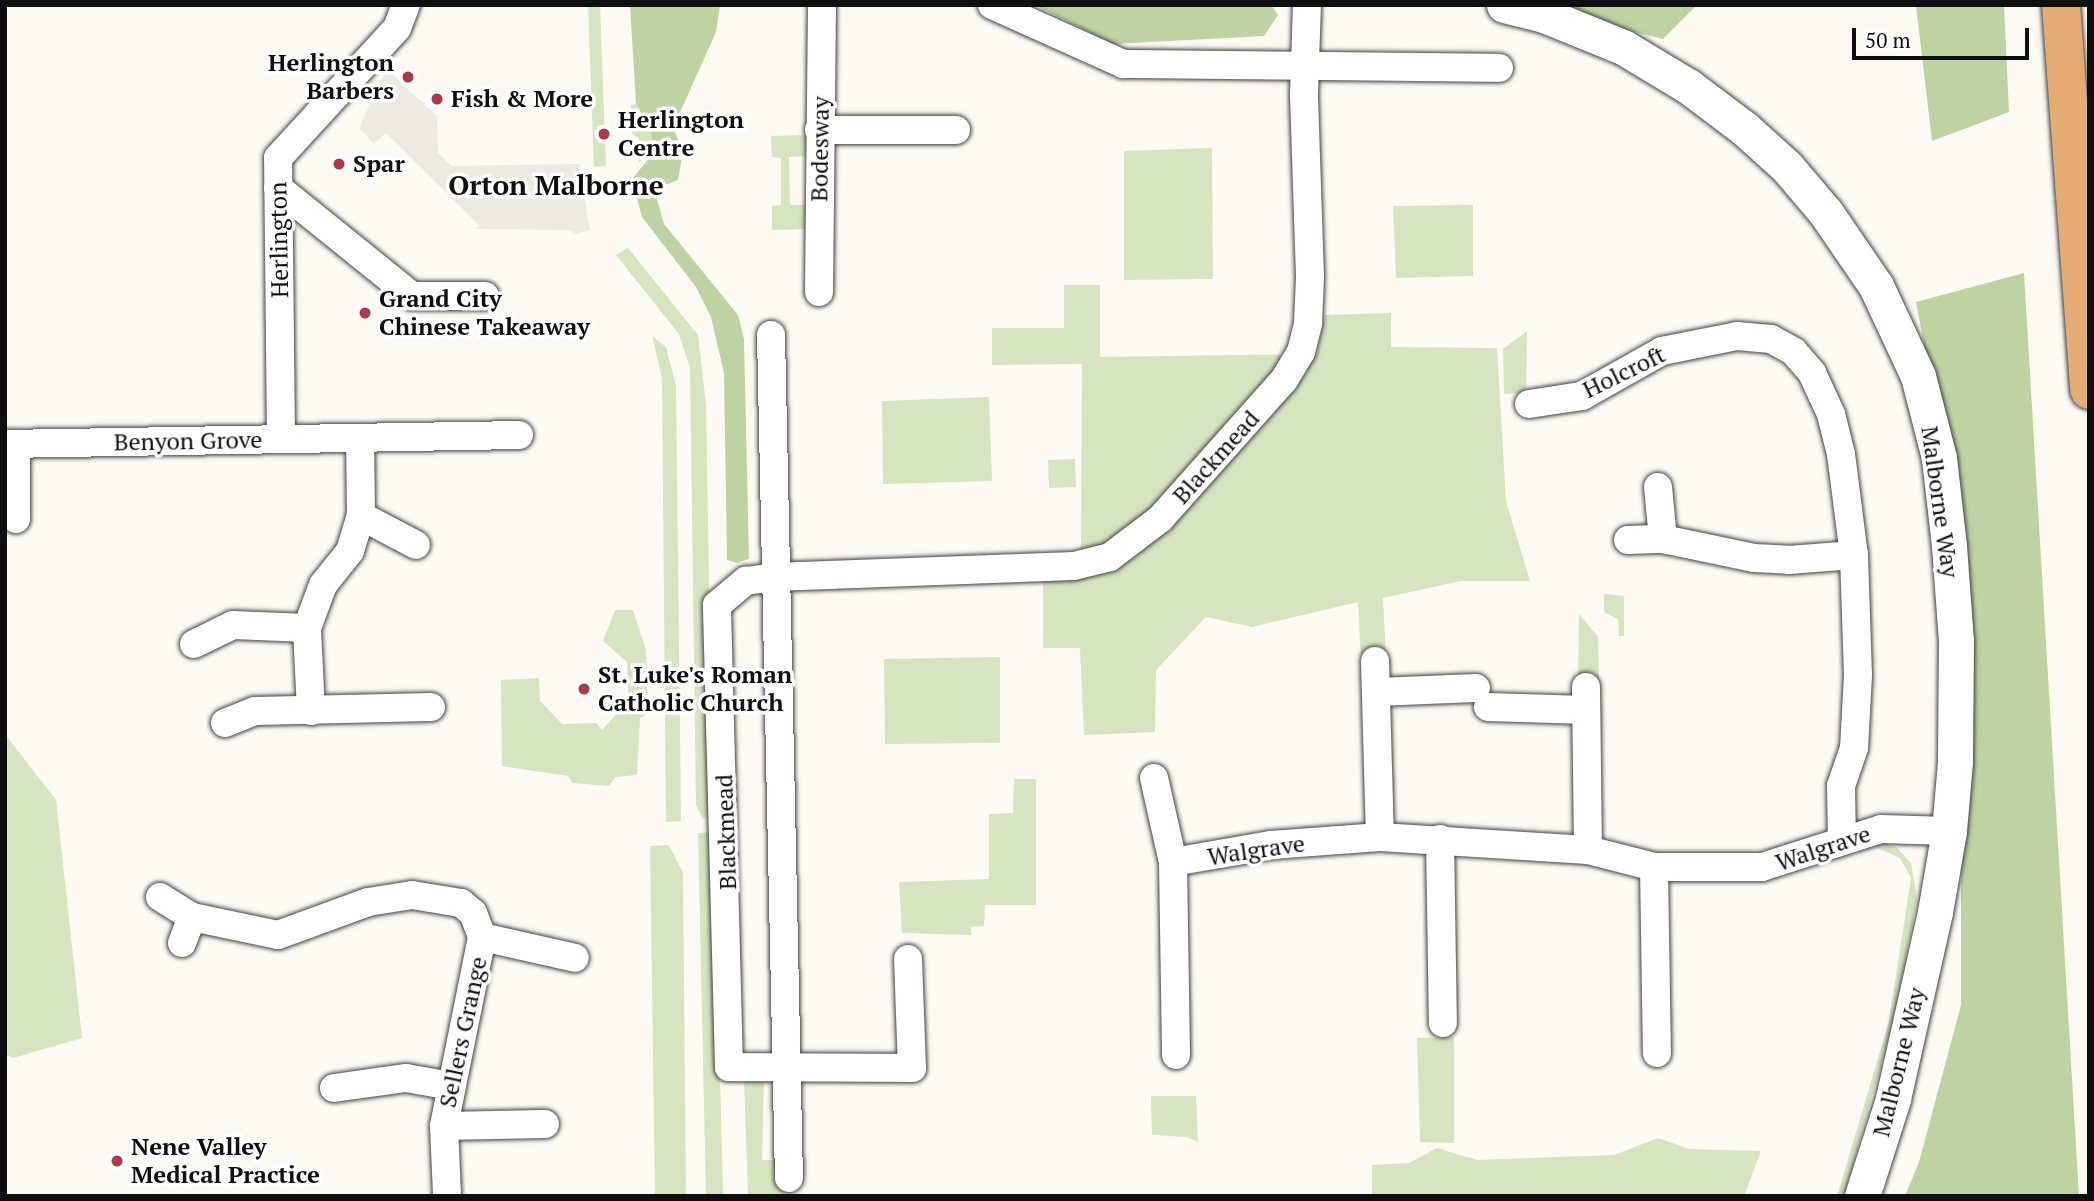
<!DOCTYPE html>
<style>
body{margin:0}
#map{position:relative;width:2094px;height:1201px;overflow:hidden;background:#fdfaf3;font-family:"PT Serif",serif}
div>[style]{position:absolute}
.green>*{inset:0;background:#d6e4c0}
.forest>*{inset:0;background:#bdd3a1}
.plaza>*{inset:0;background:#eee9e1}
.roads{filter:drop-shadow(0 0 2px #424242) drop-shadow(0 0 2px #424242)}
.minor>*{height:28px;margin:-14px;padding:0 14px;transform-origin:14px;border-radius:14px;background:#fff}
.tertiary>*{height:35px;margin:-17.5px;padding:0 17.5px;transform-origin:17.5px;border-radius:17.5px;background:#fff}
.trunk>*{height:38px;margin:-19px;padding:0 19px;transform-origin:19px;border-radius:19px;background:#e4ac72}
.dots>*{width:19px;height:19px;translate:-50% -50%;box-sizing:border-box;border:4px solid #fff;border-radius:50%}
span{translate:-50% -50%;white-space:nowrap;text-align:center;line-height:1.15;-webkit-text-stroke:7px #fff;paint-order:stroke}
.poi-label{font-size:24px;color:#0f0f0f;font-weight:700}
.right{translate:-100% -50%;text-align:right}
.left{translate:0 -50%;text-align:left}
.street-label{font-size:24px;color:#0f0f0f}
.quarter-label{font-size:28px;color:#0f0f0f;font-weight:700}
.frame{position:absolute;inset:0;border:7px solid #0f0f0f;pointer-events:none}
.scale{position:absolute;left:1852px;top:28px;width:177px;height:32px;box-sizing:border-box;border:4px solid #0f0f0f;border-top:0;padding-left:9px;font-size:21px;line-height:24px;white-space:nowrap;color:#0f0f0f;-webkit-text-stroke:5px #fff;paint-order:stroke}
</style>
<div id="map">
<div class="green">
<div style="clip-path:polygon(588px 5px,600px 5px,606px 166px,594px 167px)"></div>
<div style="clip-path:polygon(636px 104px,649px 125px,655px 151px,639px 162px,639px 138px,632px 134px,631px 105px)"></div>
<div style="clip-path:polygon(808px 135px,809px 156px,789px 157px,790px 205px,811px 205px,811px 229px,772px 230px,772px 206px,781px 205px,781px 158px,772px 157px,771px 136px)"></div>
<div style="clip-path:polygon(1212px 148px,1213px 279px,1124px 280px,1124px 151px)"></div>
<div style="clip-path:polygon(1473px 205px,1473px 276px,1396px 278px,1393px 206px)"></div>
<div style="clip-path:polygon(628px 248px,698px 335px,706px 405px,713px 809px,703px 819px,696px 805px,690px 368px,679px 334px,616px 255px)"></div>
<div style="clip-path:polygon(1064px 285px,1100px 285px,1100px 357px,1317px 354px,1325px 315px,1391px 313px,1391px 347px,1497px 348px,1506px 501px,1530px 581px,1461px 581px,1383px 598px,1386px 658px,1361px 661px,1358px 602px,1252px 627px,1206px 617px,1156px 670px,1155px 732px,1084px 735px,1080px 648px,1043px 648px,1043px 570px,1081px 561px,1082px 364px,992px 365px,992px 328px,1064px 328px)"></div>
<div style="clip-path:polygon(1527px 331px,1526px 393px,1504px 394px,1503px 349px)"></div>
<div style="clip-path:polygon(652px 336px,666px 347px,676px 386px,681px 821px,666px 822px,662px 379px)"></div>
<div style="clip-path:polygon(989px 397px,992px 481px,883px 484px,882px 401px)"></div>
<div style="clip-path:polygon(1075px 459px,1076px 487px,1049px 488px,1048px 460px)"></div>
<div style="clip-path:polygon(1604px 594px,1624px 596px,1624px 636px,1619px 636px,1618px 619px,1604px 612px)"></div>
<div style="clip-path:polygon(615px 610px,633px 610px,646px 650px,648px 713px,640px 718px,637px 775px,615px 777px,609px 786px,572px 783px,568px 776px,502px 766px,501px 680px,539px 678px,540px 701px,562px 724px,596px 723px,602px 730px,628px 701px,627px 662px,603px 641px)"></div>
<div style="clip-path:polygon(1579px 614px,1598px 637px,1599px 685px,1578px 685px)"></div>
<div style="clip-path:polygon(1000px 657px,1000px 743px,885px 744px,884px 659px)"></div>
<div style="clip-path:polygon(5px 734px,56px 800px,82px 1038px,13px 1058px,5px 1054px)"></div>
<div style="clip-path:polygon(1014px 779px,1036px 779px,1036px 905px,985px 905px,984px 926px,971px 927px,971px 935px,902px 933px,899px 882px,989px 879px,989px 814px,1013px 813px)"></div>
<div style="clip-path:polygon(714px 832px,723px 1196px,706px 1196px,698px 833px)"></div>
<div style="clip-path:polygon(1881px 841px,1897px 848px,1911px 863px,1917px 899px,1894px 1019px,1847px 1185px,1843px 1196px,1837px 1196px,1889px 1021px,1911px 878px,1900px 858px,1871px 845px)"></div>
<div style="clip-path:polygon(669px 845px,683px 873px,686px 1196px,655px 1196px,650px 846px)"></div>
<div style="clip-path:polygon(1454px 1037px,1454px 1143px,1420px 1142px,1417px 1038px)"></div>
<div style="clip-path:polygon(744px 1079px,764px 1079px,762px 1160px,781px 1160px,785px 1196px,748px 1196px)"></div>
<div style="clip-path:polygon(1151px 1096px,1196px 1096px,1198px 1142px,1187px 1137px,1152px 1135px)"></div>
<div style="clip-path:polygon(1658px 1138px,1689px 1149px,1761px 1151px,1744px 1196px,1372px 1196px,1372px 1165px,1409px 1163px,1437px 1148px,1477px 1160px,1614px 1155px)"></div>
</div>
<div class="forest">
<div style="clip-path:polygon(630px 5px,720px 5px,716px 32px,673px 128px,683px 151px,678px 180px,654px 189px,664px 224px,738px 315px,744px 339px,749px 559px,737px 563px,727px 560px,724px 373px,711px 317px,696px 287px,642px 217px,632px 179px,655px 151px,649px 125px,636px 104px)"></div>
<div style="clip-path:polygon(1035px 5px,1271px 5px,1278px 15px,1264px 36px,1113px 44px)"></div>
<div style="clip-path:polygon(1564px 5px,1697px 5px,1663px 39px,1588px 21px)"></div>
<div style="clip-path:polygon(1916px 5px,2004px 5px,2009px 112px,1932px 141px)"></div>
<div style="clip-path:polygon(2024px 273px,2079px 1196px,1905px 1196px,1919px 1162px,1961px 1005px,1961px 540px,1916px 302px)"></div>
</div>
<div class="plaza">
<div style="clip-path:polygon(386px 69px,437px 116px,438px 153px,451px 166px,579px 164px,590px 230px,576px 234px,568px 230px,476px 229px,479px 225px,386px 133px,374px 144px,359px 128px)"></div>
</div>
<div class="roads">
<div class="minor">
<div style="left:992px;top:5px;width:144px;rotate:24.2deg"></div>
<div style="left:1123px;top:64px;width:376px;rotate:0.6deg"></div>
<div style="left:819px;top:130px;width:137px"></div>
<div style="left:278px;top:188px;width:172px;rotate:38.9deg"></div>
<div style="left:412px;top:296px;width:73px"></div>
<div style="left:819px;top:292px;width:287px;rotate:-89.4deg"></div>
<div style="left:771px;top:335px;width:843px;rotate:88.78deg"></div>
<div style="left:1529px;top:404px;width:54px;rotate:-8.6deg"></div>
<div style="left:1582px;top:396px;width:92px;rotate:-29.4deg"></div>
<div style="left:1662px;top:351px;width:76px;rotate:-11.3deg"></div>
<div style="left:1737px;top:336px;width:34px;rotate:5deg"></div>
<div style="left:1771px;top:339px;width:26px;rotate:29deg"></div>
<div style="left:1794px;top:352px;width:28px;rotate:49deg"></div>
<div style="left:1812px;top:373px;width:45px;rotate:65.1deg"></div>
<div style="left:1831px;top:414px;width:41px;rotate:76deg"></div>
<div style="left:1841px;top:454px;width:102px;rotate:82.7deg"></div>
<div style="left:1854px;top:555px;width:120px;rotate:88.1deg"></div>
<div style="left:1858px;top:675px;width:73px;rotate:93.1deg"></div>
<div style="left:1854px;top:748px;width:40px;rotate:108.9deg"></div>
<div style="left:1841px;top:786px;width:55px;rotate:89deg"></div>
<div style="left:281px;top:439px;width:281px;rotate:-90.6deg"></div>
<div style="left:278px;top:158px;width:176px;rotate:-47.5deg"></div>
<div style="left:397px;top:28px;width:25px;rotate:-69deg"></div>
<div style="left:5px;top:444px;width:514px;rotate:-1deg"></div>
<div style="left:16px;top:444px;width:75px;rotate:90deg"></div>
<div style="left:1658px;top:487px;width:52px;rotate:84.5deg"></div>
<div style="left:361px;top:516px;width:62px;rotate:27.8deg"></div>
<div style="left:1628px;top:540px;width:35px;rotate:-2deg"></div>
<div style="left:1663px;top:539px;width:93px;rotate:11.8deg"></div>
<div style="left:1754px;top:558px;width:35px;rotate:3deg"></div>
<div style="left:1789px;top:560px;width:65px;rotate:-4.4deg"></div>
<div style="left:194px;top:644px;width:43px;rotate:-26deg"></div>
<div style="left:233px;top:625px;width:74px;rotate:2.3deg"></div>
<div style="left:1375px;top:661px;width:176px;rotate:88.4deg"></div>
<div style="left:1586px;top:687px;width:163px;rotate:89.3deg"></div>
<div style="left:1377px;top:692px;width:99px;rotate:-2.3deg"></div>
<div style="left:1488px;top:707px;width:98px;rotate:1.8deg"></div>
<div style="left:311px;top:711px;width:83px;rotate:-92.8deg"></div>
<div style="left:307px;top:628px;width:46px;rotate:-69.6deg"></div>
<div style="left:323px;top:585px;width:43px;rotate:-51.5deg"></div>
<div style="left:350px;top:551px;width:37px;rotate:-73deg"></div>
<div style="left:361px;top:516px;width:78px;rotate:-90.7deg"></div>
<div style="left:225px;top:723px;width:32px;rotate:-22deg"></div>
<div style="left:255px;top:711px;width:176px;rotate:-1.3deg"></div>
<div style="left:1154px;top:778px;width:86px;rotate:77.3deg"></div>
<div style="left:1173px;top:862px;width:193px;rotate:89.1deg"></div>
<div style="left:1440px;top:839px;width:184px;rotate:89.1deg"></div>
<div style="left:1173px;top:862px;width:99px;rotate:-9.8deg"></div>
<div style="left:1271px;top:845px;width:109px;rotate:-4.2deg"></div>
<div style="left:1380px;top:837px;width:208px;rotate:3.6deg"></div>
<div style="left:1588px;top:850px;width:68px;rotate:14.4deg"></div>
<div style="left:1654px;top:867px;width:108px"></div>
<div style="left:1762px;top:867px;width:125px;rotate:-17.7deg"></div>
<div style="left:1881px;top:829px;width:68px;rotate:1.7deg"></div>
<div style="left:1654px;top:867px;width:186px;rotate:89.1deg"></div>
<div style="left:160px;top:897px;width:38px;rotate:32deg"></div>
<div style="left:192px;top:917px;width:88px;rotate:11.8deg"></div>
<div style="left:278px;top:935px;width:96px;rotate:-20.1deg"></div>
<div style="left:368px;top:902px;width:45px;rotate:-9deg"></div>
<div style="left:412px;top:895px;width:50px;rotate:9.3deg"></div>
<div style="left:461px;top:903px;width:16px;rotate:40deg"></div>
<div style="left:473px;top:913px;width:26px;rotate:69deg"></div>
<div style="left:482px;top:937px;width:193px;rotate:101.4deg"></div>
<div style="left:444px;top:1126px;width:70px;rotate:87.5deg"></div>
<div style="left:482px;top:937px;width:95px;rotate:12.7deg"></div>
<div style="left:182px;top:943px;width:28px;rotate:-69deg"></div>
<div style="left:908px;top:959px;width:109px;rotate:87.9deg"></div>
<div style="left:912px;top:1068px;width:183px;rotate:-179.7deg"></div>
<div style="left:729px;top:1067px;width:462px;rotate:-91.5deg"></div>
<div style="left:717px;top:605px;width:38px;rotate:-40deg"></div>
<div style="left:746px;top:581px;width:28px;rotate:-8deg"></div>
<div style="left:774px;top:577px;width:300px;rotate:-2.1deg"></div>
<div style="left:1074px;top:566px;width:37px;rotate:-14deg"></div>
<div style="left:1110px;top:557px;width:63px;rotate:-37.2deg"></div>
<div style="left:1160px;top:519px;width:186px;rotate:-48.3deg"></div>
<div style="left:1284px;top:380px;width:33px;rotate:-59deg"></div>
<div style="left:1301px;top:352px;width:30px;rotate:-76deg"></div>
<div style="left:1308px;top:323px;width:46px;rotate:-87.5deg"></div>
<div style="left:1310px;top:277px;width:183px;rotate:-91.9deg"></div>
<div style="left:1304px;top:94px;width:89px;rotate:-88.1deg"></div>
<div style="left:334px;top:1088px;width:73px;rotate:-7.9deg"></div>
<div style="left:406px;top:1078px;width:46px;rotate:10.1deg"></div>
<div style="left:444px;top:1126px;width:101px;rotate:-1.1deg"></div>
</div>
<div class="tertiary">
<div style="left:1504px;top:5px;width:41px;rotate:14deg"></div>
<div style="left:1544px;top:15px;width:85px;rotate:22.1deg"></div>
<div style="left:1623px;top:47px;width:76px;rotate:31deg"></div>
<div style="left:1688px;top:86px;width:71px;rotate:37deg"></div>
<div style="left:1745px;top:129px;width:57px;rotate:42.1deg"></div>
<div style="left:1787px;top:167px;width:60px;rotate:49.7deg"></div>
<div style="left:1826px;top:213px;width:88px;rotate:55.6deg"></div>
<div style="left:1876px;top:286px;width:99px;rotate:65deg"></div>
<div style="left:1918px;top:376px;width:85px;rotate:75.6deg"></div>
<div style="left:1939px;top:458px;width:89px;rotate:83.5deg"></div>
<div style="left:1949px;top:546px;width:95px;rotate:85.8deg"></div>
<div style="left:1956px;top:641px;width:121px;rotate:90.5deg"></div>
<div style="left:1955px;top:762px;width:69px;rotate:95deg"></div>
<div style="left:1949px;top:831px;width:82px;rotate:99.8deg"></div>
<div style="left:1935px;top:912px;width:192px;rotate:102.7deg"></div>
<div style="left:1893px;top:1099px;width:102px;rotate:107.7deg"></div>
</div>
<div class="trunk">
<div style="left:2061px;top:5px;width:386px;rotate:85.8deg"></div>
</div>
</div>
<div class="dots">
<div style="left:408px;top:77px;background:#ae384a"></div>
<div style="left:437px;top:99px;background:#ae384a"></div>
<div style="left:604px;top:134px;background:#ae384a"></div>
<div style="left:339px;top:164px;background:#ae384a"></div>
<div style="left:365px;top:313px;background:#ae384a"></div>
<div style="left:584px;top:689px;background:#ae384a"></div>
<div style="left:117px;top:1161px;background:#ae384a"></div>
</div>
<div class="poi-label">
<span class="right" style="left:394px;top:77px">Herlington<br>Barbers</span>
<span class="left" style="left:451px;top:99px">Fish &amp; More</span>
<span class="left" style="left:618px;top:134px">Herlington<br>Centre</span>
<span class="left" style="left:353px;top:164px">Spar</span>
<span class="left" style="left:379px;top:313px">Grand City<br>Chinese Takeaway</span>
<span class="left" style="left:598px;top:689px">St. Luke's Roman<br>Catholic Church</span>
<span class="left" style="left:131px;top:1161px">Nene Valley<br>Medical Practice</span>
</div>
<div class="street-label">
<span style="left:820px;top:149px;rotate:-89deg">Bodesway</span>
<span style="left:279px;top:240px;rotate:-91deg">Herlington</span>
<span style="left:1624px;top:372px;rotate:-26deg">Holcroft</span>
<span style="left:188px;top:441px;rotate:-1deg">Benyon Grove</span>
<span style="left:1216px;top:457px;rotate:-48deg">Blackmead</span>
<span style="left:1940px;top:502px;rotate:82deg">Malborne Way</span>
<span style="left:726px;top:832px;rotate:-92deg">Blackmead</span>
<span style="left:1823px;top:848px;rotate:-18deg">Walgrave</span>
<span style="left:1256px;top:850px;rotate:-8deg">Walgrave</span>
<span style="left:463px;top:1032px;rotate:-78deg">Sellers Grange</span>
<span style="left:1899px;top:1062px;rotate:-76deg">Malborne Way</span>
</div>
<div class="quarter-label">
<span style="left:556px;top:185px">Orton Malborne</span>
</div>
<div class="frame"></div>
<div class="scale">50 m</div>
</div>
